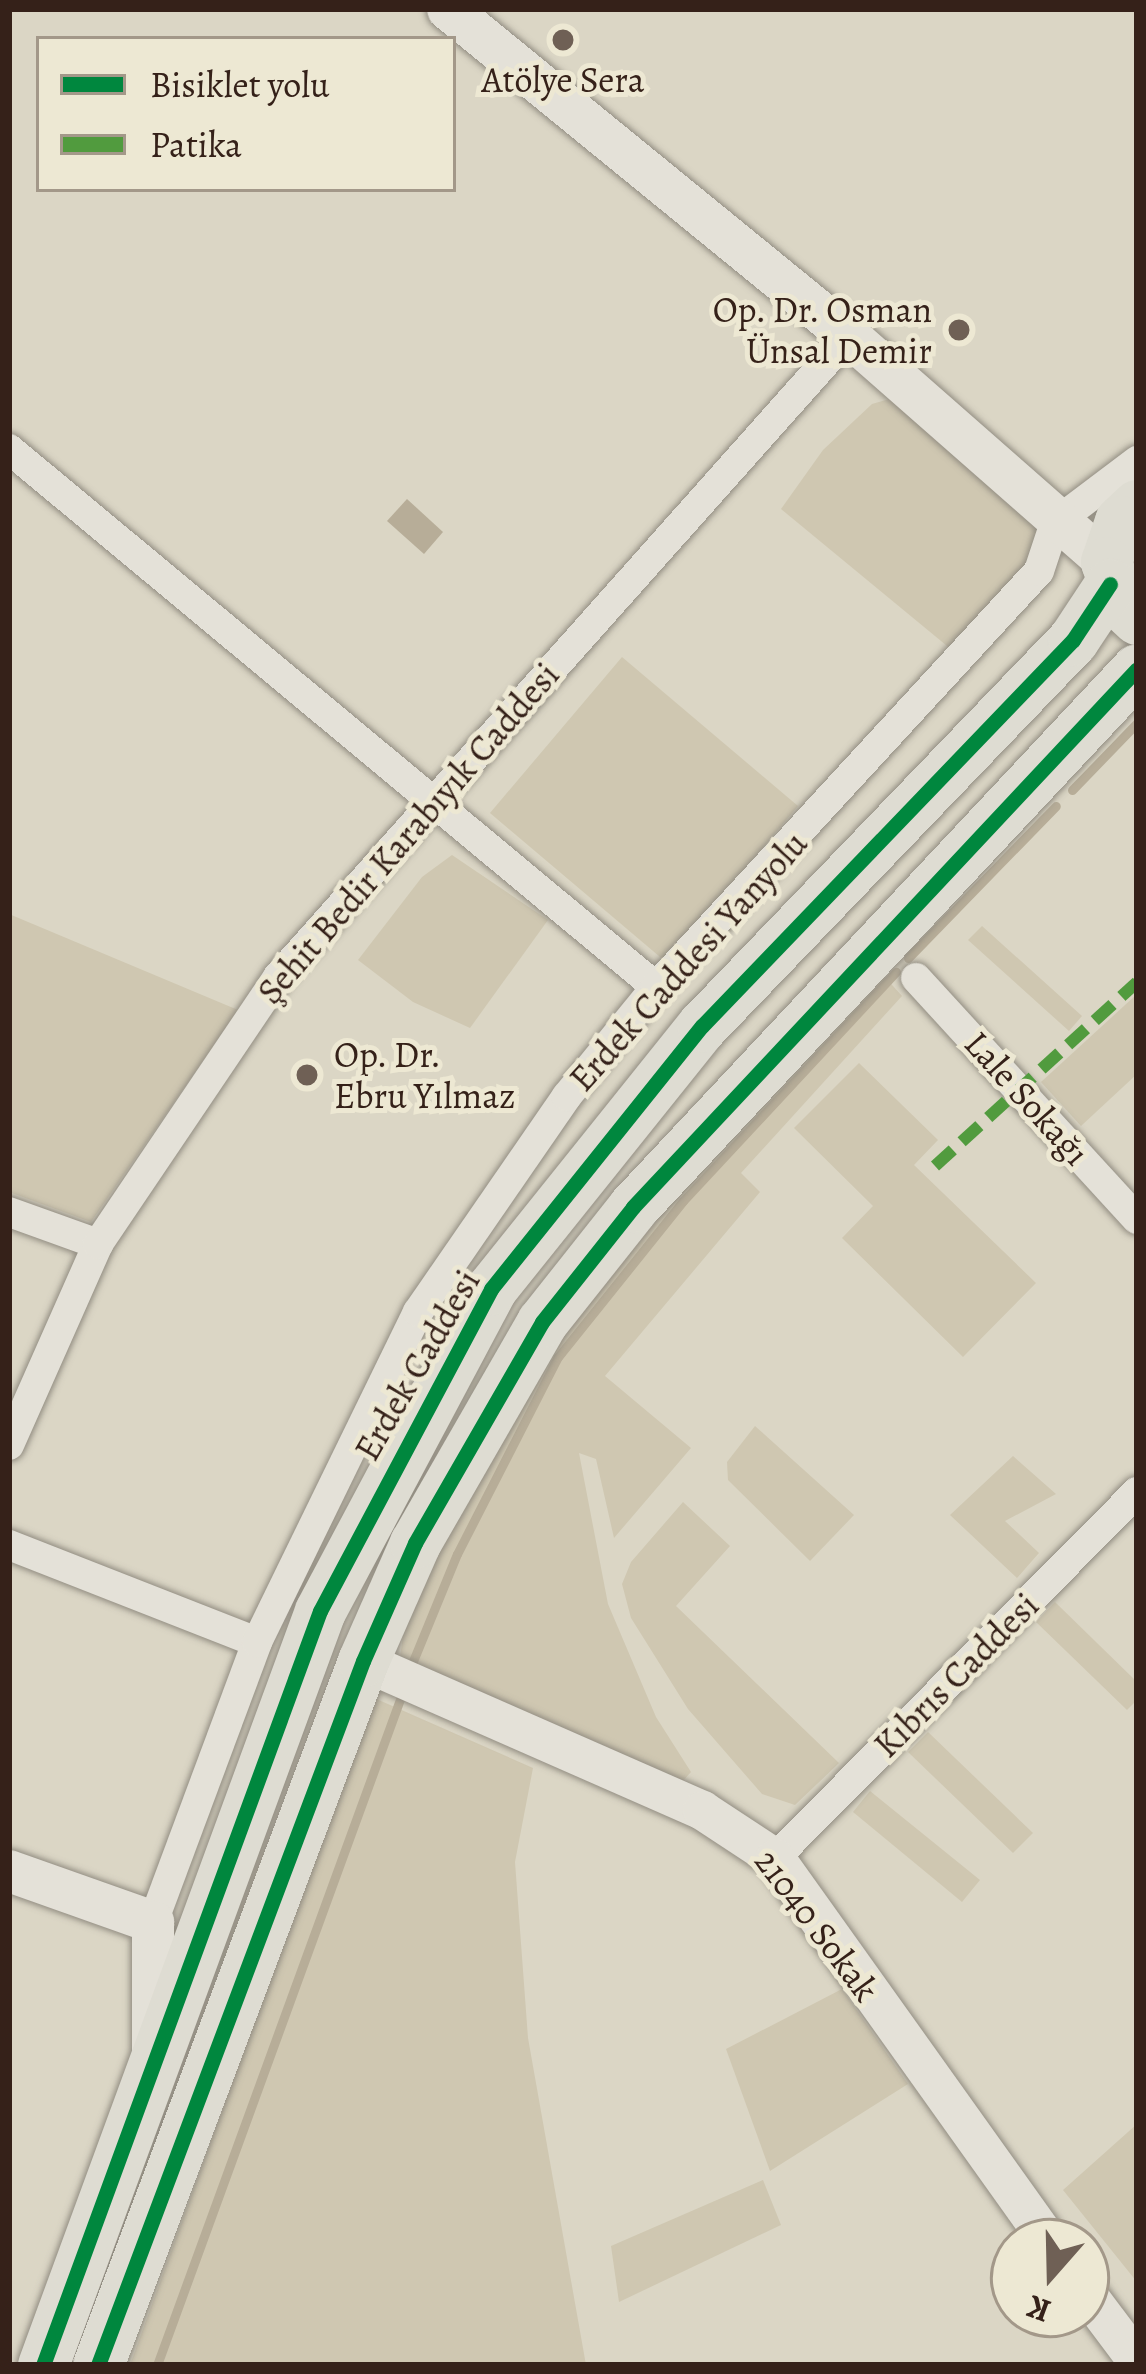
<!DOCTYPE html>
<meta charset="utf-8">
<style>
body{margin:0}
#map{position:relative;width:1146px;height:2374px;overflow:hidden;background:#dbd6c5;font-family:Alegreya,serif}
div>[style]{position:absolute}
.green>*{inset:0;background:#cfc7b1}
.water>*{inset:0;background:#b7ad98}
.stream>*{height:9px;margin:-4.5px;padding:0 4.5px;transform-origin:4.5px;border-radius:4.5px;background:#b7ad98}
.roads{filter:drop-shadow(0 0 3px #928d82) drop-shadow(0 0 3px #928d82)}
.minor>*{height:30px;margin:-15px;padding:0 15px;transform-origin:15px;border-radius:15px;background:#e4e1d8}
.tertiary>*{height:39px;margin:-19.5px;padding:0 19.5px;transform-origin:19.5px;border-radius:19.5px;background:#e4e1d8}
.secondary>*{height:42px;margin:-21px;padding:0 21px;transform-origin:21px;border-radius:21px;background:#e4e1d8}
.trunk>*{height:51px;margin:-25.5px;padding:0 25.5px;transform-origin:25.5px;border-radius:25.5px;background:#dedcd2}
.quiet>*{height:12px;margin-top:-6px;transform-origin:0;background:repeating-linear-gradient(90deg,#519b3e 0 24px,transparent 0 36px)}
.cycleway>*{height:15px;margin:-7.5px;padding:0 7.5px;transform-origin:7.5px;border-radius:7.5px;background:#00873e}
.dots>*{width:33px;height:33px;translate:-50% -50%;box-sizing:border-box;border:6px solid #ede8d3;border-radius:50%}
span{translate:-50% -50%;white-space:nowrap;text-align:center;line-height:1.15;-webkit-text-stroke:10px #ede8d3;paint-order:stroke}
.poi-label{font-size:36px;color:#352119}
.right{translate:-100% -50%;text-align:right}
.left{translate:0 -50%;text-align:left}
.street-label{font-size:36px;color:#352119}
.frame{position:absolute;inset:0;border:12px solid #352119;pointer-events:none}
.legend{position:absolute;left:36px;top:36px;width:420px;height:156px;box-sizing:border-box;background:#ede8d3;border:3px solid #a39889;margin:0;padding:15px 21px;list-style:none;font-size:36px;color:#352119}
.legend li{display:flex;align-items:center;gap:24px;height:60px}
.legend b{width:60px;border:3px solid #a39889}
.north{position:absolute;left:990px;top:2218px;width:120px;height:120px;box-sizing:border-box;background:#ede8d3;border:3px solid #a39889;border-radius:50%;rotate:200deg;font-size:33px;font-weight:700;line-height:48px;text-align:center;color:#352119}
.north::after{content:'';display:block;margin:auto;width:42px;height:54px;background:#6f6055;clip-path:polygon(50% 0,100% 100%,50% 72%,0 100%)}
</style>
<div id="map">
<div class="green">
<div style="clip-path:polygon(893px 398px,1047px 523px,1035px 569px,958px 655px,781px 509px,823px 450px,872px 404px)"></div>
<div style="clip-path:polygon(622px 657px,798px 806px,666px 962px,490px 813px)"></div>
<div style="clip-path:polygon(452px 855px,548px 920px,470px 1028px,413px 1002px,358px 960px,422px 877px)"></div>
<div style="clip-path:polygon(9px 914px,238px 1010px,91px 1222px,9px 1192px)"></div>
<div style="clip-path:polygon(982px 926px,1082px 1016px,1069px 1031px,968px 940px)"></div>
<div style="clip-path:polygon(875px 966px,902px 996px,741px 1173px,760px 1192px,605px 1376px,691px 1448px,614px 1538px,596px 1459px,579px 1453px,608px 1604px,656px 1717px,691px 1772px,682px 1782px,400px 1658px,408px 1596px,559px 1320px)"></div>
<div style="clip-path:polygon(1137px 994px,1137px 1074px,1081px 1126px,1041px 1082px)"></div>
<div style="clip-path:polygon(859px 1063px,938px 1140px,914px 1165px,1036px 1283px,963px 1357px,842px 1238px,873px 1206px,794px 1128px)"></div>
<div style="clip-path:polygon(755px 1426px,854px 1515px,810px 1561px,728px 1480px,727px 1462px)"></div>
<div style="clip-path:polygon(1013px 1456px,1056px 1494px,1005px 1521px,1039px 1553px,1017px 1578px,950px 1515px)"></div>
<div style="clip-path:polygon(683px 1502px,730px 1546px,676px 1606px,839px 1763px,795px 1805px,762px 1794px,688px 1709px,631px 1618px,622px 1584px,631px 1562px)"></div>
<div style="clip-path:polygon(1055px 1602px,1137px 1682px,1137px 1700px,1127px 1710px,1036px 1622px)"></div>
<div style="clip-path:polygon(372px 1697px,533px 1768px,515px 1862px,528px 2038px,586px 2365px,130px 2365px)"></div>
<div style="clip-path:polygon(928px 1732px,1033px 1833px,1013px 1853px,908px 1752px)"></div>
<div style="clip-path:polygon(870px 1791px,980px 1880px,962px 1902px,853px 1812px)"></div>
<div style="clip-path:polygon(842px 1989px,908px 2084px,770px 2171px,726px 2049px)"></div>
<div style="clip-path:polygon(1137px 2124px,1137px 2282px,1063px 2190px)"></div>
<div style="clip-path:polygon(763px 2180px,781px 2225px,619px 2302px,611px 2246px)"></div>
</div>
<div class="water">
<div style="clip-path:polygon(407px 499px,443px 532px,424px 554px,387px 521px)"></div>
</div>
<div class="stream">
<div style="left:1072px;top:790px;width:93px;rotate:-45.9deg"></div>
<div style="left:908px;top:958px;width:212px;rotate:-45.8deg"></div>
<div style="left:411px;top:1666px;width:121px;rotate:-67.7deg"></div>
<div style="left:457px;top:1554px;width:221px;rotate:-62.9deg"></div>
<div style="left:558px;top:1357px;width:200px;rotate:-51.3deg"></div>
<div style="left:683px;top:1201px;width:313px;rotate:-47.1deg"></div>
<div style="left:157px;top:2365px;width:709px;rotate:-69.95deg"></div>
</div>
<div class="roads">
<div class="minor">
<div style="left:9px;top:449px;width:841px;rotate:39.74deg"></div>
<div style="left:916px;top:978px;width:327px;rotate:47.5deg"></div>
<div style="left:9px;top:1212px;width:95px;rotate:19.8deg"></div>
<div style="left:9px;top:1445px;width:220px;rotate:-66.1deg"></div>
<div style="left:98px;top:1244px;width:322px;rotate:-56deg"></div>
<div style="left:278px;top:977px;width:858px;rotate:-48.31deg"></div>
<div style="left:9px;top:1545px;width:266px;rotate:21.4deg"></div>
<div style="left:775px;top:1858px;width:515px;rotate:-45.31deg"></div>
<div style="left:153px;top:1922px;width:299px;rotate:-69.6deg"></div>
<div style="left:257px;top:1642px;width:367px;rotate:-64deg"></div>
<div style="left:418px;top:1312px;width:262px;rotate:-55.4deg"></div>
<div style="left:567px;top:1096px;width:141px;rotate:-50.8deg"></div>
<div style="left:656px;top:987px;width:565px;rotate:-47.37deg"></div>
<div style="left:1039px;top:571px;width:51px;rotate:-71.6deg"></div>
<div style="left:1055px;top:523px;width:103px;rotate:-37.1deg"></div>
</div>
<div class="tertiary">
<div style="left:363px;top:1661px;width:370px;rotate:23.7deg"></div>
<div style="left:702px;top:1810px;width:87px;rotate:33.3deg"></div>
<div style="left:775px;top:1858px;width:472px;rotate:54.5deg"></div>
<div style="left:1086px;top:2293px;width:85px;rotate:53.1deg"></div>
</div>
<div class="secondary">
<div style="left:448px;top:9px;width:517px;rotate:39.2deg"></div>
<div style="left:849px;top:336px;width:342px;rotate:41.3deg"></div>
<div style="left:9px;top:1871px;width:153px;rotate:19.5deg"></div>
<div style="left:153px;top:1922px;width:128px;rotate:90deg"></div>
</div>
<div class="trunk">
<div style="left:1137px;top:505px;width:23px;rotate:137deg"></div>
<div style="left:1120px;top:521px;width:43px;rotate:108.9deg"></div>
<div style="left:1106px;top:562px;width:45px;rotate:70.3deg"></div>
<div style="left:1121px;top:604px;width:22px;rotate:43deg"></div>
<div style="left:43px;top:2365px;width:803px;rotate:-69.83deg"></div>
<div style="left:320px;top:1611px;width:365px;rotate:-62deg"></div>
<div style="left:491px;top:1289px;width:337px;rotate:-51.3deg"></div>
<div style="left:702px;top:1026px;width:535px;rotate:-46.14deg"></div>
<div style="left:1073px;top:640px;width:67px;rotate:-56.5deg"></div>
<div style="left:98px;top:2365px;width:752px;rotate:-69.37deg"></div>
<div style="left:363px;top:1661px;width:129px;rotate:-66.2deg"></div>
<div style="left:415px;top:1543px;width:255px;rotate:-60.1deg"></div>
<div style="left:542px;top:1322px;width:147px;rotate:-51.6deg"></div>
<div style="left:633px;top:1207px;width:737px;rotate:-46.87deg"></div>
</div>
</div>
<div class="quiet">
<div style="left:935px;top:1166px;width:273px;rotate:-42.3deg"></div>
</div>
<div class="cycleway">
<div style="left:43px;top:2365px;width:803px;rotate:-69.83deg"></div>
<div style="left:320px;top:1611px;width:365px;rotate:-62deg"></div>
<div style="left:491px;top:1289px;width:337px;rotate:-51.3deg"></div>
<div style="left:702px;top:1026px;width:535px;rotate:-46.14deg"></div>
<div style="left:1073px;top:640px;width:67px;rotate:-56.5deg"></div>
<div style="left:98px;top:2365px;width:752px;rotate:-69.37deg"></div>
<div style="left:363px;top:1661px;width:129px;rotate:-66.2deg"></div>
<div style="left:415px;top:1543px;width:255px;rotate:-60.1deg"></div>
<div style="left:542px;top:1322px;width:147px;rotate:-51.6deg"></div>
<div style="left:633px;top:1207px;width:737px;rotate:-46.87deg"></div>
</div>
<div class="dots">
<div style="left:563px;top:40px;background:#6f6055"></div>
<div style="left:959px;top:330px;background:#6f6055"></div>
<div style="left:307px;top:1075px;background:#6f6055"></div>
</div>
<div class="poi-label">
<span style="left:563px;top:80px">Atölye Sera</span>
<span class="right" style="left:932px;top:330px">Op. Dr. Osman<br>Ünsal Demir</span>
<span class="left" style="left:334px;top:1075px">Op. Dr.<br>Ebru Yılmaz</span>
</div>
<div class="street-label">
<span style="left:408px;top:833px;rotate:-49deg">Şehit Bedir Karabıyık Caddesi</span>
<span style="left:688px;top:961px;rotate:-48deg">Erdek Caddesi Yanyolu</span>
<span style="left:1027px;top:1098px;rotate:48deg">Lale Sokağı</span>
<span style="left:417px;top:1365px;rotate:-60deg">Erdek Caddesi</span>
<span style="left:956px;top:1675px;rotate:-45deg">Kıbrıs Caddesi</span>
<span style="left:817px;top:1925px;rotate:53deg">21040 Sokak</span>
</div>
<div class="frame"></div>
<ul class="legend">
<li><b style="height:15px;background:#00873e"></b>Bisiklet yolu</li>
<li><b style="height:15px;background:#519b3e"></b>Patika</li>
</ul>
<div class="north">K</div>
</div>
